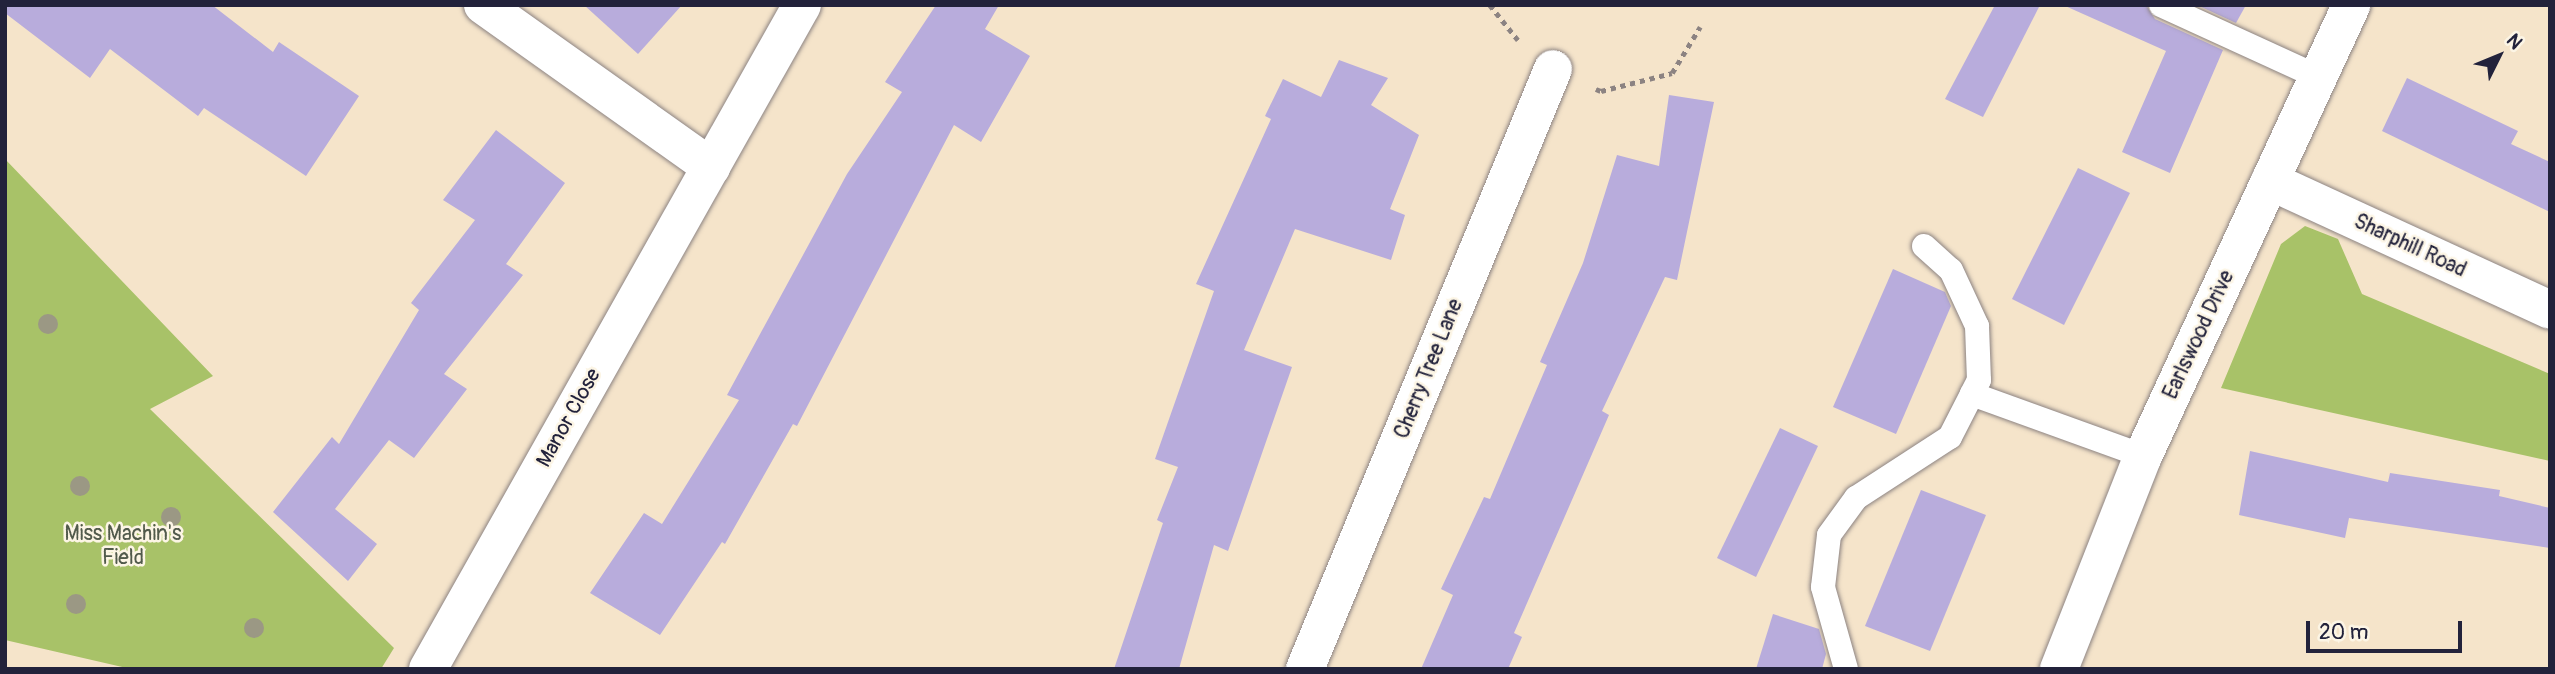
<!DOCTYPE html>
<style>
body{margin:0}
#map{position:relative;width:2555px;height:674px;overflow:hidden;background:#f5e4ca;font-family:Pangolin,sans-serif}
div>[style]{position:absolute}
.green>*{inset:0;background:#a8c268}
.building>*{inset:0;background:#b8acdc}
.path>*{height:4.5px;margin-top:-2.25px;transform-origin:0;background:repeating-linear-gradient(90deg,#8c8382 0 5px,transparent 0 10px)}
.roads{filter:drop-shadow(0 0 2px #8c8382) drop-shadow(0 0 2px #8c8382)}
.service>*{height:24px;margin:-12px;padding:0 12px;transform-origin:12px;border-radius:12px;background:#fff}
.minor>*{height:38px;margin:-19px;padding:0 19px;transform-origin:19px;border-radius:19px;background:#fff}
.trees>*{width:20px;height:20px;margin:-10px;border-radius:50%;background:#9b9884}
span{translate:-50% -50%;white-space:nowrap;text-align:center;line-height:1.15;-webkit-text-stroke:5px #fcf5e5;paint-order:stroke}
.street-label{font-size:21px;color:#22223b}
.park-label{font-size:21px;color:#515a4b}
.frame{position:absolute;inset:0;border:7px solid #22223b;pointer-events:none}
.north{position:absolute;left:2464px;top:21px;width:70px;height:70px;-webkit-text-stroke:5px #fcf5e5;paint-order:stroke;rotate:47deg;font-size:19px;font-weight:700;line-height:28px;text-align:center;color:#22223b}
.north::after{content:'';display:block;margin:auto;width:24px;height:32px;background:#22223b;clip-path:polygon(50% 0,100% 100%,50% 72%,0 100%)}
.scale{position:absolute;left:2306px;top:621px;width:156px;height:32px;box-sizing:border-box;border:4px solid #22223b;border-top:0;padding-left:9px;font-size:21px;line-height:24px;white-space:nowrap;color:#22223b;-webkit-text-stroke:5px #fcf5e5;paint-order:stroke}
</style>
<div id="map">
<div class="green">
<div style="clip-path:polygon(5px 159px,213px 376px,150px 409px,394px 648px,381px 669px,131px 669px,5px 640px)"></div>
<div style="clip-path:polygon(2305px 226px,2338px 239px,2362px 294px,2550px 374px,2550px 461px,2221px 388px,2281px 244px)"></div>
</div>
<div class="building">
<div style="clip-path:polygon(5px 5px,212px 5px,273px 52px,279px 42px,359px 96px,306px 176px,204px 108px,198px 116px,110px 49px,90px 78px,5px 13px)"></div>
<div style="clip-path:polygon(584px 5px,682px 5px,638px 54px)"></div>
<div style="clip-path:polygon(936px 5px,999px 5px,985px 29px,1030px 56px,981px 142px,954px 125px,797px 426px,793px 424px,725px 544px,722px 542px,660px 635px,590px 593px,644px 513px,662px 524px,739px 400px,727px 395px,847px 174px,902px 92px,885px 82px)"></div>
<div style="clip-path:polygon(1995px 5px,2040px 5px,1983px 117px,1945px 99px)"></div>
<div style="clip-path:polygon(2063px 5px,2146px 5px,2155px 19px,2223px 50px,2170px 173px,2122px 152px,2166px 51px)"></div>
<div style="clip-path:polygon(2197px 5px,2246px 5px,2236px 23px)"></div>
<div style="clip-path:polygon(1339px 60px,1388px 78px,1371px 105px,1419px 135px,1390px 209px,1405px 215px,1391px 260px,1295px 229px,1244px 350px,1292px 367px,1228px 551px,1214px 545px,1179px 669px,1114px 669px,1163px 523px,1157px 520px,1178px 467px,1155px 459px,1214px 291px,1196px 284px,1271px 119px,1265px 116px,1283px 79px,1321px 97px)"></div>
<div style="clip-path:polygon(2407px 78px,2518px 131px,2511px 144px,2550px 162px,2550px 212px,2382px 131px)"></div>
<div style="clip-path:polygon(1669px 95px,1714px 102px,1677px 280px,1665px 277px,1602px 411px,1609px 415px,1514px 633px,1522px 637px,1508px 669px,1421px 669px,1453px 595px,1441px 589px,1484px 497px,1490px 499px,1547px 365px,1540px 362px,1583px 263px,1617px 155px,1659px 166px)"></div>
<div style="clip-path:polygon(496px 130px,565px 183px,506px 264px,523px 275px,444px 374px,467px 389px,414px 458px,389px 440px,335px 509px,377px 544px,348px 581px,273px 512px,332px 437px,339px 444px,419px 310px,411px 303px,475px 220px,443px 200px)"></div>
<div style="clip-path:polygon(2078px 168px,2130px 193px,2064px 325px,2012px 299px)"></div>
<div style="clip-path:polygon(1893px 269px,1945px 292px,1951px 306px,1896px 434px,1833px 407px)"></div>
<div style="clip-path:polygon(1780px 428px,1818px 446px,1756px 577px,1717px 558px)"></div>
<div style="clip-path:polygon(2250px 451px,2388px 482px,2390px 473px,2500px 490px,2499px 496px,2550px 508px,2550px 548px,2349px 518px,2345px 538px,2239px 515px)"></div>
<div style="clip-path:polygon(1921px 490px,1986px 515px,1930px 651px,1865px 626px)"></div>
<div style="clip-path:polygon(1773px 614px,1819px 629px,1826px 654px,1822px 669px,1756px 669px)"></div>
</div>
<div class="path">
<div style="left:1490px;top:5px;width:45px;rotate:51.3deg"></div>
<div style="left:1596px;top:89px;width:5px;rotate:22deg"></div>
<div style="left:1601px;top:91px;width:73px;rotate:-14.2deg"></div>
<div style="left:1672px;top:73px;width:54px;rotate:-58.7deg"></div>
<div style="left:350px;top:668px;width:1px;rotate:45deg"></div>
</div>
<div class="roads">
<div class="service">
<div style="left:2161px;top:5px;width:173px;rotate:24.6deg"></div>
<div style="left:1924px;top:246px;width:36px;rotate:42deg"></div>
<div style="left:1951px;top:270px;width:62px;rotate:65.1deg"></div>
<div style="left:1977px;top:326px;width:54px;rotate:87.9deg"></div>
<div style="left:1979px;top:380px;width:16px;rotate:117deg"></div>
<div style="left:1972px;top:394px;width:182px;rotate:19.9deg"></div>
<div style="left:1846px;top:669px;width:85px;rotate:-105.7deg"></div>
<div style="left:1823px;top:587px;width:52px;rotate:-83.4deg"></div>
<div style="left:1829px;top:535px;width:46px;rotate:-53.9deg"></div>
<div style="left:1856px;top:498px;width:112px;rotate:-33deg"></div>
<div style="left:1950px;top:437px;width:48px;rotate:-62.9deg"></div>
</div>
<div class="minor">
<div style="left:483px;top:5px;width:280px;rotate:35.4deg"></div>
<div style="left:2270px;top:181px;width:308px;rotate:24.7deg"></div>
<div style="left:428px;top:669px;width:762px;rotate:-60.61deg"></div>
<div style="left:1305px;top:669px;width:649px;rotate:-67.54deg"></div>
<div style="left:2059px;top:669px;width:229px;rotate:-68.5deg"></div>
<div style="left:2143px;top:456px;width:497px;rotate:-65.2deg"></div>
</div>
</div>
<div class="trees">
<div style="left:48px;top:324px"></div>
<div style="left:80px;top:486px"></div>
<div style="left:171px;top:517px"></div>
<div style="left:76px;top:604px"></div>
<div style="left:254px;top:628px"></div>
</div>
<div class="street-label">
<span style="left:2410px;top:246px;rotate:25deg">Sharphill Road</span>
<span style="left:2199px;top:335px;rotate:-65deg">Earlswood Drive</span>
<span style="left:1429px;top:369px;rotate:-68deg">Cherry Tree Lane</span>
<span style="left:569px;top:418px;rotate:-61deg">Manor Close</span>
</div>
<div class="park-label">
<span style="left:123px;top:546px">Miss Machin's<br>Field</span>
</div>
<div class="frame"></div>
<div class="north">N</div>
<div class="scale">20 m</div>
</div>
